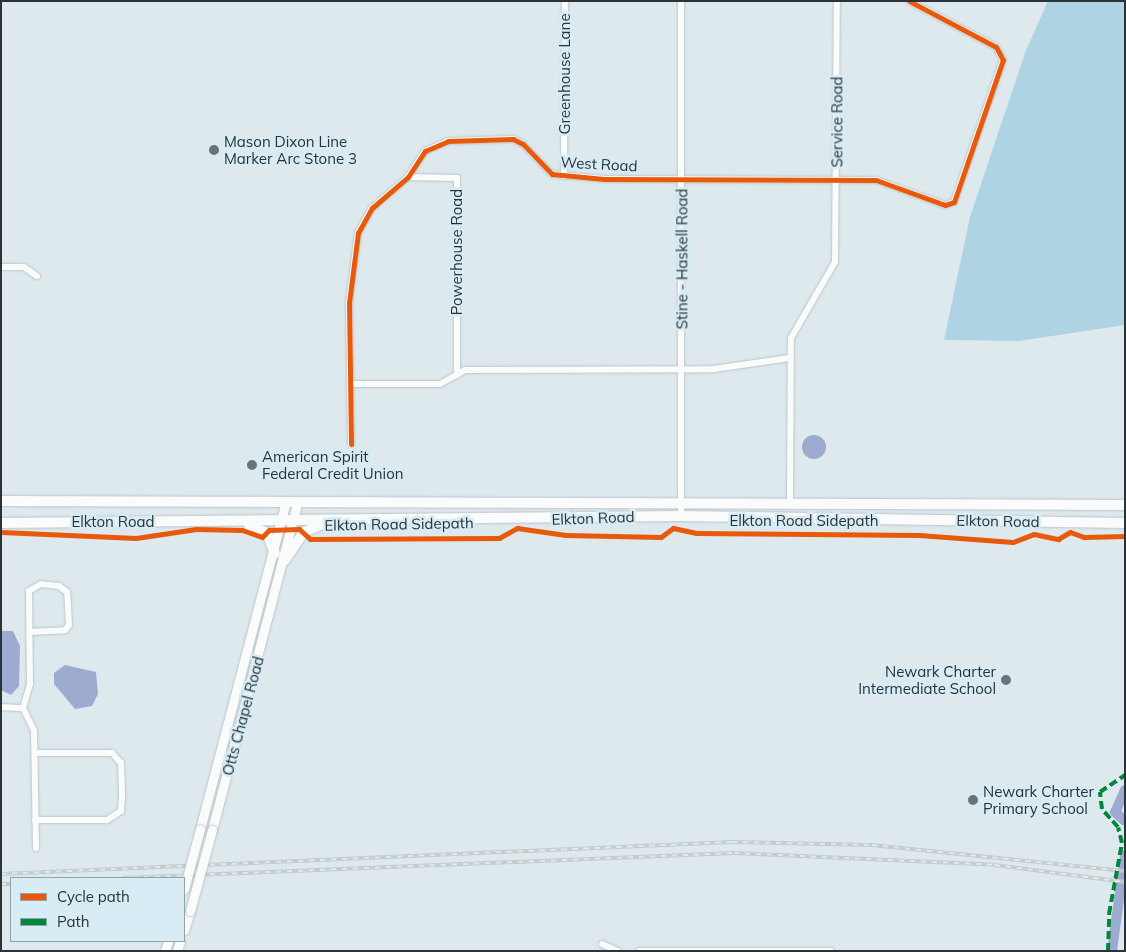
<!DOCTYPE html>
<style>
body{margin:0}
#map{position:relative;width:1126px;height:952px;overflow:hidden;background:#dee9ee;font-family:Mulish,sans-serif}
div>[style]{position:absolute}
.green>*{inset:0;background:#aed4e4}
.water>*{inset:0;background:#9eabd1}
.round{border-radius:50%}
.river>*{height:10px;margin:-5px;padding:0 5px;transform-origin:5px;border-radius:5px;background:#9eabd1}
.roads{filter:drop-shadow(0 0 1px #bcc5c9) drop-shadow(0 0 1px #bcc5c9)}
.minor>*{height:6px;margin:-3px;padding:0 3px;transform-origin:3px;border-radius:3px;background:#fafcfc}
.secondary>*{height:9px;margin:-4.5px;padding:0 4.5px;transform-origin:4.5px;border-radius:4.5px;background:#fafcfc}
.primary>*{height:10px;margin:-5px;padding:0 5px;transform-origin:5px;border-radius:5px;background:#fafcfc}
.rail>*{height:4px;margin-top:-2px;transform-origin:0;background:repeating-linear-gradient(90deg,#d7ecf5 0 5.5px,#c7cacb 0 11px);box-sizing:border-box;border-block:1px solid #c7cacb}
.bridges{filter:drop-shadow(0 0 1px #bcc5c9) drop-shadow(0 0 1px #bcc5c9)}
.secondary-bridge>*{height:9px;margin:-4.5px;padding:0 4.5px;transform-origin:4.5px;border-radius:4.5px;background:#fafcfc}
.quiet>*{height:4px;margin-top:-2px;transform-origin:0;background:repeating-linear-gradient(90deg,#00873e 0 8px,transparent 0 12px)}
.cycleway>*{height:5px;margin:-2.5px;padding:0 2.5px;transform-origin:2.5px;border-radius:2.5px;background:#e8590c}
.dots>*{width:14px;height:14px;translate:-50% -50%;box-sizing:border-box;border:2px solid #d7ecf5;border-radius:50%}
span{translate:-50% -50%;white-space:nowrap;text-align:center;line-height:1.15;-webkit-text-stroke:5px #d7ecf5;paint-order:stroke}
.street-label{font-size:15px;color:#2b3336}
.poi-label{font-size:15px;color:#2b3336}
.left{translate:0 -50%;text-align:left}
.right{translate:-100% -50%;text-align:right}
.frame{position:absolute;inset:0;border:2px solid #2b3336;pointer-events:none}
.legend{position:absolute;left:10px;top:877px;width:175px;height:65px;box-sizing:border-box;background:#d7ecf5;border:1px solid #92a2a9;margin:0;padding:6px 9px;list-style:none;font-size:15px;color:#2b3336}
.legend li{display:flex;align-items:center;gap:10px;height:25px}
.legend b{width:25px;border:1px solid #92a2a9}
</style>
<div id="map">
<div class="green">
<div style="clip-path:polygon(1048px 1px,1125px 1px,1125px 325px,1019px 341px,944px 340px,970px 217px,1026px 50px)"></div>
</div>
<div class="water">
<div class="round" style="left:802px;top:435px;width:24px;height:24px"></div>
<div style="clip-path:polygon(1px 631px,13px 631px,20px 646px,19px 686px,11px 695px,1px 690px)"></div>
<div style="clip-path:polygon(65px 665px,96px 672px,98px 694px,92px 706px,75px 709px,54px 684px,54px 673px)"></div>
</div>
<div class="river">
<div style="left:1125px;top:790px;width:24px;rotate:114deg"></div>
<div style="left:1115px;top:812px;width:13px;rotate:42deg"></div>
<div style="left:1112px;top:951px;width:97px;rotate:-82.3deg"></div>
</div>
<div class="roads">
<div class="minor">
<div style="left:564px;top:176px;width:175px;rotate:-89.7deg"></div>
<div style="left:408px;top:177px;width:49px;rotate:1.2deg"></div>
<div style="left:457px;top:178px;width:197px;rotate:90deg"></div>
<div style="left:1px;top:267px;width:23px"></div>
<div style="left:24px;top:267px;width:16px;rotate:35deg"></div>
<div style="left:350px;top:384px;width:90px"></div>
<div style="left:440px;top:384px;width:29px;rotate:-29deg"></div>
<div style="left:465px;top:370px;width:249px;rotate:-0.2deg"></div>
<div style="left:714px;top:369px;width:76px;rotate:-8.3deg"></div>
<div style="left:351px;top:444px;width:141px;rotate:-90.8deg"></div>
<div style="left:349px;top:303px;width:71px;rotate:-82.7deg"></div>
<div style="left:358px;top:233px;width:29px;rotate:-61deg"></div>
<div style="left:372px;top:208px;width:48px;rotate:-40.7deg"></div>
<div style="left:408px;top:177px;width:31px;rotate:-57deg"></div>
<div style="left:425px;top:151px;width:25px;rotate:-23deg"></div>
<div style="left:448px;top:141px;width:65px;rotate:-1.8deg"></div>
<div style="left:513px;top:139px;width:11px;rotate:27deg"></div>
<div style="left:523px;top:144px;width:42px;rotate:46deg"></div>
<div style="left:552px;top:174px;width:52px;rotate:5.5deg"></div>
<div style="left:604px;top:179px;width:272px;rotate:0.2deg"></div>
<div style="left:876px;top:180px;width:73px;rotate:19.9deg"></div>
<div style="left:945px;top:205px;width:9px;rotate:-18deg"></div>
<div style="left:954px;top:202px;width:150px;rotate:-71deg"></div>
<div style="left:1003px;top:60px;width:15px;rotate:-118deg"></div>
<div style="left:996px;top:47px;width:98px;rotate:-152.1deg"></div>
<div style="left:790px;top:502px;width:164px;rotate:-89.7deg"></div>
<div style="left:791px;top:338px;width:88px;rotate:-59.9deg"></div>
<div style="left:835px;top:262px;width:261px;rotate:-89.6deg"></div>
<div style="left:681px;top:516px;width:515px;rotate:-90deg"></div>
<div style="left:30px;top:632px;width:35px;rotate:-3deg"></div>
<div style="left:65px;top:630px;width:6px;rotate:-51deg"></div>
<div style="left:69px;top:625px;width:33px;rotate:-93deg"></div>
<div style="left:67px;top:592px;width:10px;rotate:-143deg"></div>
<div style="left:59px;top:586px;width:18px;rotate:-174deg"></div>
<div style="left:41px;top:584px;width:14px;rotate:150deg"></div>
<div style="left:29px;top:591px;width:93px;rotate:89.4deg"></div>
<div style="left:30px;top:684px;width:25px;rotate:106deg"></div>
<div style="left:23px;top:708px;width:25px;rotate:64deg"></div>
<div style="left:34px;top:731px;width:117px;rotate:89deg"></div>
<div style="left:1px;top:707px;width:22px;rotate:3deg"></div>
<div style="left:35px;top:753px;width:77px"></div>
<div style="left:112px;top:753px;width:13px;rotate:48deg"></div>
<div style="left:121px;top:763px;width:33px;rotate:88deg"></div>
<div style="left:122px;top:796px;width:15px;rotate:94deg"></div>
<div style="left:121px;top:811px;width:17px;rotate:147deg"></div>
<div style="left:107px;top:820px;width:72px;rotate:180deg"></div>
<div style="left:602px;top:944px;width:17px;rotate:24deg"></div>
<div style="left:639px;top:951px;width:192px"></div>
</div>
<div class="secondary">
<div style="left:200px;top:829px;width:339px;rotate:-75.3deg"></div>
<div style="left:212px;top:830px;width:340px;rotate:-75.4deg"></div>
<div style="left:184px;top:930px;width:20px;rotate:-72deg"></div>
<div style="left:165px;top:951px;width:10px;rotate:-73deg"></div>
<div style="left:177px;top:951px;width:10px;rotate:-73deg"></div>
</div>
<div class="primary">
<div style="left:1px;top:501px;width:1124px;rotate:0.2deg"></div>
<div style="left:1px;top:523px;width:680px;rotate:-0.59deg"></div>
<div style="left:681px;top:516px;width:444px;rotate:0.9deg"></div>
<div style="left:249px;top:525px;width:20px;rotate:24deg"></div>
<div style="left:267px;top:533px;width:22px;rotate:69deg"></div>
<div style="left:285px;top:560px;width:34px;rotate:-56deg"></div>
<div style="left:304px;top:532px;width:23px;rotate:-23deg"></div>
</div>
</div>
<div class="rail">
<div style="left:1px;top:874px;width:732px;rotate:-2.51deg"></div>
<div style="left:732px;top:842px;width:140px;rotate:1.2deg"></div>
<div style="left:872px;top:845px;width:254px;rotate:5.9deg"></div>
<div style="left:122px;top:878px;width:613px;rotate:-2.34deg"></div>
<div style="left:734px;top:853px;width:261px;rotate:2.6deg"></div>
<div style="left:995px;top:865px;width:131px;rotate:7.5deg"></div>
<div style="left:1px;top:884px;width:10px"></div>
</div>
<div class="bridges">
<div class="secondary-bridge">
<div style="left:184px;top:889px;width:62px;rotate:-75.1deg"></div>
<div style="left:190px;top:911px;width:84px;rotate:-74.8deg"></div>
</div>
</div>
<div class="quiet">
<div style="left:1108px;top:951px;width:37px;rotate:-88deg"></div>
<div style="left:1109px;top:914px;width:72px;rotate:-79.6deg"></div>
<div style="left:1122px;top:843px;width:16px;rotate:-104deg"></div>
<div style="left:1118px;top:827px;width:24px;rotate:-132deg"></div>
<div style="left:1102px;top:809px;width:17px;rotate:-97deg"></div>
<div style="left:1100px;top:792px;width:30px;rotate:-34deg"></div>
</div>
<div class="cycleway">
<div style="left:351px;top:444px;width:141px;rotate:-90.8deg"></div>
<div style="left:349px;top:303px;width:71px;rotate:-82.7deg"></div>
<div style="left:358px;top:233px;width:29px;rotate:-61deg"></div>
<div style="left:372px;top:208px;width:48px;rotate:-40.7deg"></div>
<div style="left:408px;top:177px;width:31px;rotate:-57deg"></div>
<div style="left:425px;top:151px;width:25px;rotate:-23deg"></div>
<div style="left:448px;top:141px;width:65px;rotate:-1.8deg"></div>
<div style="left:513px;top:139px;width:11px;rotate:27deg"></div>
<div style="left:523px;top:144px;width:42px;rotate:46deg"></div>
<div style="left:552px;top:174px;width:52px;rotate:5.5deg"></div>
<div style="left:604px;top:179px;width:272px;rotate:0.2deg"></div>
<div style="left:876px;top:180px;width:73px;rotate:19.9deg"></div>
<div style="left:945px;top:205px;width:9px;rotate:-18deg"></div>
<div style="left:954px;top:202px;width:150px;rotate:-71deg"></div>
<div style="left:1003px;top:60px;width:15px;rotate:-118deg"></div>
<div style="left:996px;top:47px;width:98px;rotate:-152.1deg"></div>
<div style="left:1px;top:532px;width:135px;rotate:2.5deg"></div>
<div style="left:136px;top:538px;width:61px;rotate:-8.5deg"></div>
<div style="left:196px;top:529px;width:46px;rotate:1.2deg"></div>
<div style="left:242px;top:530px;width:21px;rotate:19deg"></div>
<div style="left:262px;top:537px;width:10px;rotate:-45deg"></div>
<div style="left:269px;top:530px;width:30px;rotate:-2deg"></div>
<div style="left:299px;top:529px;width:15px;rotate:42deg"></div>
<div style="left:310px;top:539px;width:189px;rotate:-0.3deg"></div>
<div style="left:499px;top:538px;width:21px;rotate:-29deg"></div>
<div style="left:517px;top:528px;width:49px;rotate:8.1deg"></div>
<div style="left:566px;top:535px;width:95px;rotate:1.2deg"></div>
<div style="left:661px;top:537px;width:15px;rotate:-37deg"></div>
<div style="left:673px;top:528px;width:24px;rotate:12deg"></div>
<div style="left:696px;top:533px;width:223px;rotate:0.5deg"></div>
<div style="left:919px;top:535px;width:94px;rotate:4.3deg"></div>
<div style="left:1013px;top:542px;width:22px;rotate:-21deg"></div>
<div style="left:1034px;top:534px;width:25px;rotate:12deg"></div>
<div style="left:1058px;top:539px;width:14px;rotate:-30deg"></div>
<div style="left:1070px;top:532px;width:15px;rotate:20deg"></div>
<div style="left:1084px;top:537px;width:41px;rotate:-1.4deg"></div>
</div>
<div class="dots">
<div style="left:214px;top:150px;background:#6a7376"></div>
<div style="left:252px;top:465px;background:#6a7376"></div>
<div style="left:1006px;top:680px;background:#6a7376"></div>
<div style="left:973px;top:800px;background:#6a7376"></div>
</div>
<div class="street-label">
<span style="left:565px;top:74px;rotate:-90deg">Greenhouse Lane</span>
<span style="left:837px;top:122px;rotate:-90deg">Service Road</span>
<span style="left:599px;top:164px;rotate:3deg">West Road</span>
<span style="left:457px;top:252px;rotate:-90deg">Powerhouse Road</span>
<span style="left:682px;top:259px;rotate:-90deg">Stine - Haskell Road</span>
<span style="left:593px;top:518px;rotate:-2deg">Elkton Road</span>
<span style="left:804px;top:521px">Elkton Road Sidepath</span>
<span style="left:998px;top:521px;rotate:1deg">Elkton Road</span>
<span style="left:113px;top:522px">Elkton Road</span>
<span style="left:399px;top:524px;rotate:-1deg">Elkton Road Sidepath</span>
<span style="left:243px;top:716px;rotate:-75deg">Otts Chapel Road</span>
</div>
<div class="poi-label">
<span class="left" style="left:224px;top:150px">Mason Dixon Line<br>Marker Arc Stone 3</span>
<span class="left" style="left:262px;top:465px">American Spirit<br>Federal Credit Union</span>
<span class="right" style="left:996px;top:680px">Newark Charter<br>Intermediate School</span>
<span class="left" style="left:983px;top:800px">Newark Charter<br>Primary School</span>
</div>
<div class="frame"></div>
<ul class="legend">
<li><b style="height:6px;background:#e8590c"></b>Cycle path</li>
<li><b style="height:6px;background:#00873e"></b>Path</li>
</ul>
</div>
